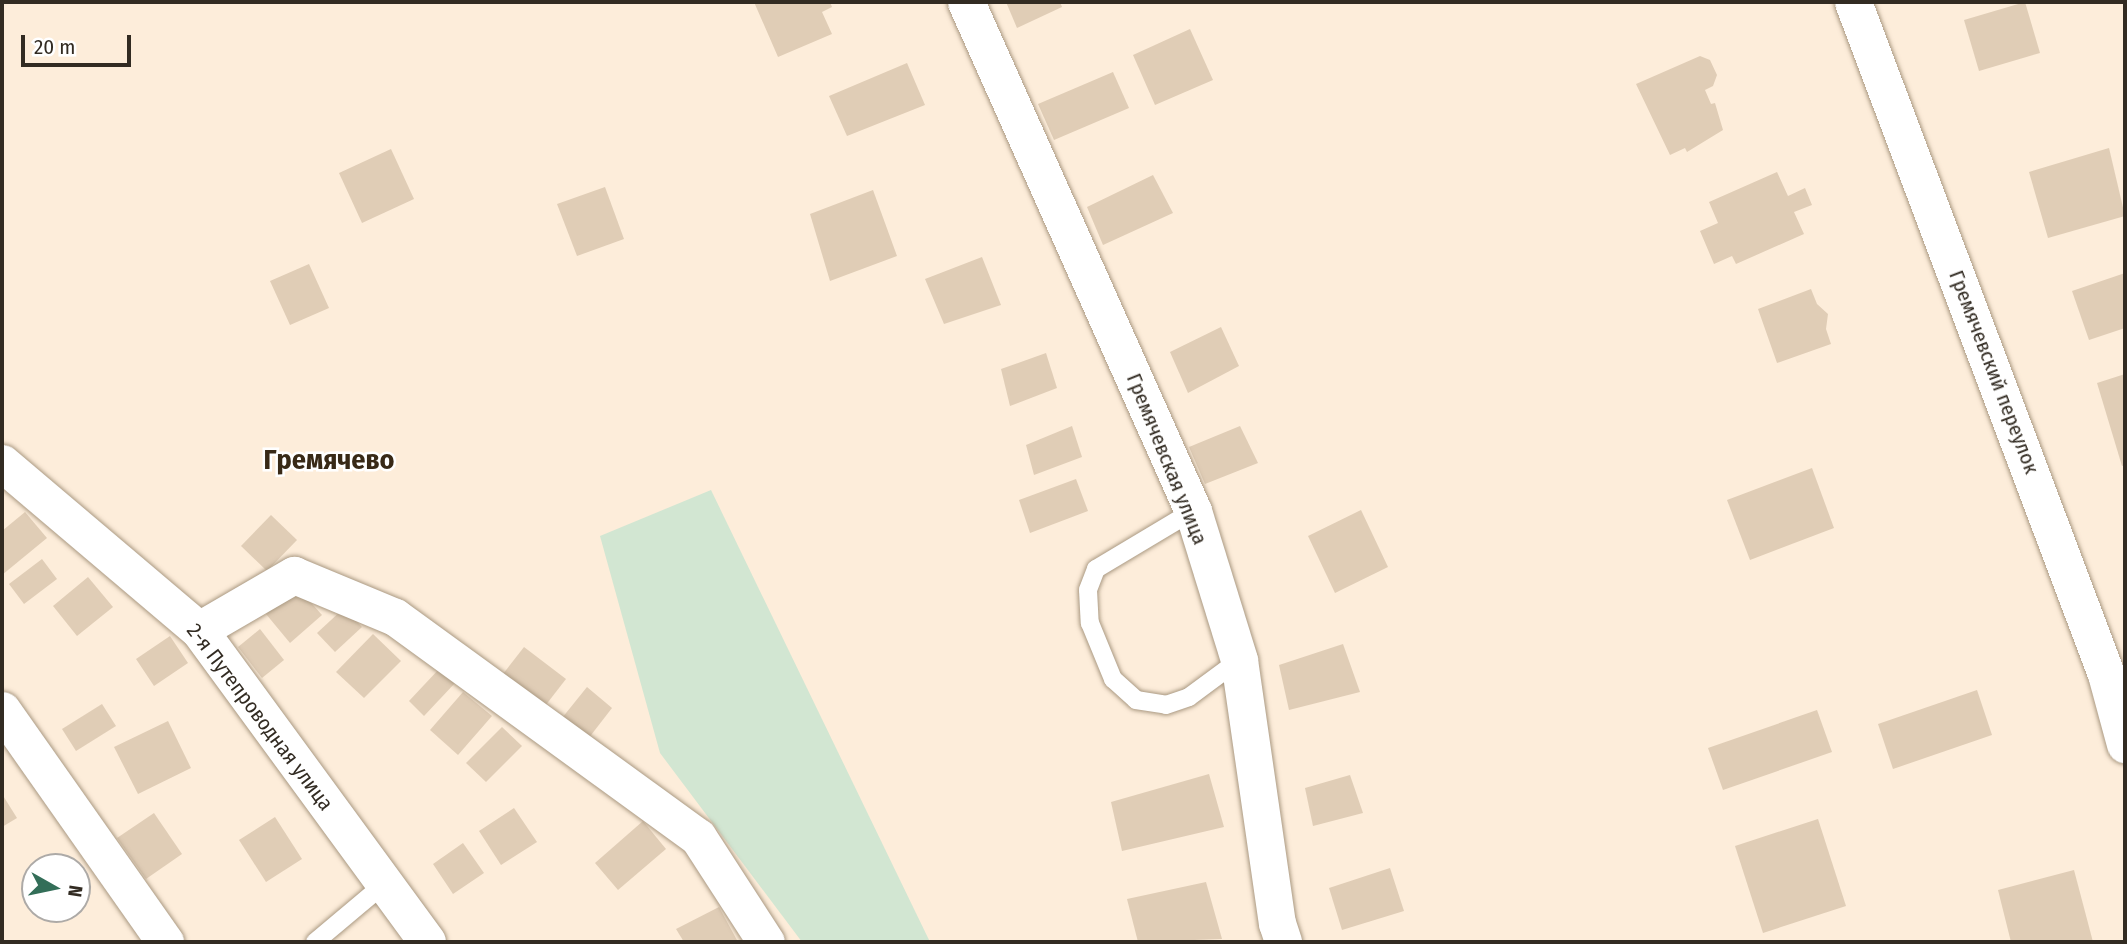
<!DOCTYPE html>
<meta charset="utf-8">
<style>
body{margin:0}
#map{position:relative;width:2127px;height:944px;overflow:hidden;background:#fdedda;font-family:"Fira Sans Condensed",sans-serif}
div>[style]{position:absolute}
.green>*{inset:0;background:#d2e6d2}
.building>*{inset:0;background:#e0cdb6}
.roads{filter:drop-shadow(0 0 2px #aa9982) drop-shadow(0 0 2px #aa9982)}
.lane>*{height:18px;margin:-9px;padding:0 9px;transform-origin:9px;border-radius:9px;background:#fff}
.street>*{height:37px;margin:-18.5px;padding:0 18.5px;transform-origin:18.5px;border-radius:18.5px;background:#fff}
span{translate:-50% -50%;white-space:nowrap;text-align:center;line-height:1.15;-webkit-text-stroke:5px #fff;paint-order:stroke}
.street-label{font-size:21px;color:#322b22}
.district-label{font-size:28px;color:#382916;font-weight:700}
.frame{position:absolute;inset:0;border:4px solid #322b22;pointer-events:none}
.north{position:absolute;left:21px;top:853px;width:70px;height:70px;box-sizing:border-box;background:#fff;border:2px solid #adaaa7;border-radius:50%;rotate:99deg;font-size:19px;font-weight:700;line-height:28px;text-align:center;color:#322b22}
.north::after{content:'';display:block;margin:auto;width:24px;height:32px;background:#336e58;clip-path:polygon(50% 0,100% 100%,50% 72%,0 100%)}
.scale{position:absolute;left:21px;top:35px;width:110px;height:32px;box-sizing:border-box;border:4px solid #322b22;border-top:0;padding-left:9px;font-size:21px;line-height:24px;white-space:nowrap;color:#322b22;-webkit-text-stroke:5px #fff;paint-order:stroke}
</style>
<div id="map">
<div class="green">
<div style="clip-path:polygon(711px 490px,930px 942px,802px 942px,660px 753px,600px 536px)"></div>
</div>
<div class="building">
<div style="clip-path:polygon(754px 2px,830px 2px,832px 7px,822px 12px,832px 34px,778px 57px)"></div>
<div style="clip-path:polygon(1006px 2px,1060px 2px,1062px 7px,1017px 28px)"></div>
<div style="clip-path:polygon(2025px 2px,2040px 53px,1979px 71px,1964px 20px)"></div>
<div style="clip-path:polygon(1190px 29px,1213px 80px,1155px 105px,1133px 55px)"></div>
<div style="clip-path:polygon(1700px 56px,1710px 60px,1717px 75px,1713px 86px,1705px 90px,1711px 104px,1715px 103px,1723px 130px,1687px 152px,1685px 148px,1670px 155px,1636px 84px)"></div>
<div style="clip-path:polygon(907px 63px,925px 105px,847px 136px,829px 96px)"></div>
<div style="clip-path:polygon(1113px 72px,1129px 108px,1054px 140px,1038px 104px)"></div>
<div style="clip-path:polygon(2109px 148px,2125px 216px,2048px 238px,2029px 172px)"></div>
<div style="clip-path:polygon(391px 149px,414px 199px,362px 223px,339px 173px)"></div>
<div style="clip-path:polygon(1777px 172px,1788px 196px,1805px 188px,1812px 205px,1794px 212px,1804px 234px,1736px 264px,1732px 256px,1714px 264px,1700px 231px,1718px 223px,1709px 202px)"></div>
<div style="clip-path:polygon(1153px 175px,1173px 213px,1103px 245px,1087px 207px)"></div>
<div style="clip-path:polygon(605px 187px,624px 239px,577px 256px,557px 204px)"></div>
<div style="clip-path:polygon(873px 190px,897px 256px,830px 281px,810px 214px)"></div>
<div style="clip-path:polygon(982px 257px,1001px 305px,944px 324px,925px 279px)"></div>
<div style="clip-path:polygon(309px 264px,329px 308px,290px 325px,270px 281px)"></div>
<div style="clip-path:polygon(2125px 273px,2125px 328px,2089px 340px,2072px 291px)"></div>
<div style="clip-path:polygon(1811px 289px,1817px 304px,1828px 314px,1826px 329px,1831px 344px,1777px 363px,1758px 309px)"></div>
<div style="clip-path:polygon(1221px 327px,1239px 366px,1188px 393px,1170px 352px)"></div>
<div style="clip-path:polygon(1046px 353px,1057px 388px,1010px 406px,1001px 369px)"></div>
<div style="clip-path:polygon(2125px 374px,2125px 465px,2122px 466px,2097px 383px)"></div>
<div style="clip-path:polygon(1072px 426px,1082px 457px,1034px 475px,1026px 445px)"></div>
<div style="clip-path:polygon(1240px 426px,1258px 463px,1205px 484px,1189px 447px)"></div>
<div style="clip-path:polygon(1812px 468px,1834px 528px,1750px 560px,1727px 500px)"></div>
<div style="clip-path:polygon(1076px 479px,1088px 511px,1030px 533px,1019px 500px)"></div>
<div style="clip-path:polygon(1361px 510px,1388px 567px,1335px 593px,1308px 536px)"></div>
<div style="clip-path:polygon(25px 512px,47px 538px,2px 575px,2px 531px)"></div>
<div style="clip-path:polygon(271px 515px,297px 540px,267px 571px,241px 546px)"></div>
<div style="clip-path:polygon(42px 559px,57px 579px,24px 604px,9px 584px)"></div>
<div style="clip-path:polygon(88px 577px,113px 607px,77px 636px,53px 606px)"></div>
<div style="clip-path:polygon(297px 587px,322px 615px,290px 643px,266px 614px)"></div>
<div style="clip-path:polygon(344px 608px,362px 627px,335px 652px,317px 633px)"></div>
<div style="clip-path:polygon(260px 629px,284px 660px,262px 678px,238px 647px)"></div>
<div style="clip-path:polygon(373px 634px,401px 661px,364px 698px,336px 672px)"></div>
<div style="clip-path:polygon(170px 636px,188px 663px,154px 686px,136px 659px)"></div>
<div style="clip-path:polygon(1343px 644px,1360px 692px,1289px 710px,1279px 665px)"></div>
<div style="clip-path:polygon(524px 647px,566px 679px,545px 706px,503px 674px)"></div>
<div style="clip-path:polygon(439px 669px,455px 683px,424px 716px,409px 701px)"></div>
<div style="clip-path:polygon(587px 687px,612px 708px,588px 739px,562px 718px)"></div>
<div style="clip-path:polygon(1977px 690px,1992px 735px,1893px 769px,1878px 724px)"></div>
<div style="clip-path:polygon(463px 692px,492px 716px,458px 755px,430px 730px)"></div>
<div style="clip-path:polygon(102px 704px,116px 726px,76px 751px,62px 729px)"></div>
<div style="clip-path:polygon(1817px 710px,1832px 752px,1723px 790px,1708px 748px)"></div>
<div style="clip-path:polygon(168px 721px,191px 768px,138px 794px,114px 747px)"></div>
<div style="clip-path:polygon(502px 727px,522px 746px,486px 782px,466px 763px)"></div>
<div style="clip-path:polygon(1209px 774px,1224px 827px,1122px 851px,1111px 802px)"></div>
<div style="clip-path:polygon(1350px 775px,1363px 813px,1313px 826px,1305px 788px)"></div>
<div style="clip-path:polygon(2px 794px,17px 818px,2px 827px)"></div>
<div style="clip-path:polygon(514px 808px,537px 842px,501px 865px,479px 831px)"></div>
<div style="clip-path:polygon(154px 813px,182px 854px,146px 879px,117px 838px)"></div>
<div style="clip-path:polygon(275px 817px,302px 859px,266px 882px,239px 840px)"></div>
<div style="clip-path:polygon(1818px 819px,1846px 906px,1763px 933px,1735px 846px)"></div>
<div style="clip-path:polygon(643px 821px,666px 849px,618px 890px,595px 863px)"></div>
<div style="clip-path:polygon(463px 843px,484px 873px,453px 894px,433px 864px)"></div>
<div style="clip-path:polygon(1390px 868px,1404px 911px,1342px 930px,1329px 888px)"></div>
<div style="clip-path:polygon(2074px 870px,2093px 942px,2011px 942px,1998px 890px)"></div>
<div style="clip-path:polygon(1206px 882px,1222px 939px,1138px 942px,1127px 899px)"></div>
<div style="clip-path:polygon(719px 907px,738px 942px,684px 942px,676px 929px)"></div>
</div>
<div class="roads">
<div class="lane">
<div style="left:1193px;top:511px;width:113px;rotate:149.1deg"></div>
<div style="left:1096px;top:569px;width:22px;rotate:111deg"></div>
<div style="left:1088px;top:590px;width:33px;rotate:87deg"></div>
<div style="left:1090px;top:623px;width:61px;rotate:67.7deg"></div>
<div style="left:1113px;top:679px;width:31px;rotate:42deg"></div>
<div style="left:1136px;top:700px;width:30px;rotate:9deg"></div>
<div style="left:1166px;top:705px;width:24px;rotate:-19deg"></div>
<div style="left:1189px;top:697px;width:62px;rotate:-36.5deg"></div>
<div style="left:315px;top:942px;width:90px;rotate:-40deg"></div>
</div>
<div class="street">
<div style="left:966px;top:2px;width:557px;rotate:65.96deg"></div>
<div style="left:1193px;top:511px;width:156px;rotate:72.8deg"></div>
<div style="left:1239px;top:660px;width:266px;rotate:81.8deg"></div>
<div style="left:1277px;top:923px;width:20px;rotate:72deg"></div>
<div style="left:1853px;top:2px;width:718px;rotate:69.37deg"></div>
<div style="left:2106px;top:674px;width:73px;rotate:74.8deg"></div>
<div style="left:2px;top:463px;width:258px;rotate:40.3deg"></div>
<div style="left:199px;top:630px;width:386px;rotate:53.8deg"></div>
<div style="left:199px;top:630px;width:110px;rotate:-30.1deg"></div>
<div style="left:294px;top:575px;width:109px;rotate:22.6deg"></div>
<div style="left:395px;top:617px;width:374px;rotate:36deg"></div>
<div style="left:698px;top:837px;width:125px;rotate:57.1deg"></div>
<div style="left:2px;top:710px;width:284px;rotate:54.9deg"></div>
</div>
</div>
<div class="street-label">
<span style="left:1994px;top:372px;rotate:69deg">Гремячевский переулок</span>
<span style="left:1167px;top:459px;rotate:68deg">Гремячевская улица</span>
<span style="left:260px;top:717px;rotate:53deg">2-я Путепроводная улица</span>
</div>
<div class="district-label">
<span style="left:329px;top:460px">Гремячево</span>
</div>
<div class="frame"></div>
<div class="north">N</div>
<div class="scale">20 m</div>
</div>
